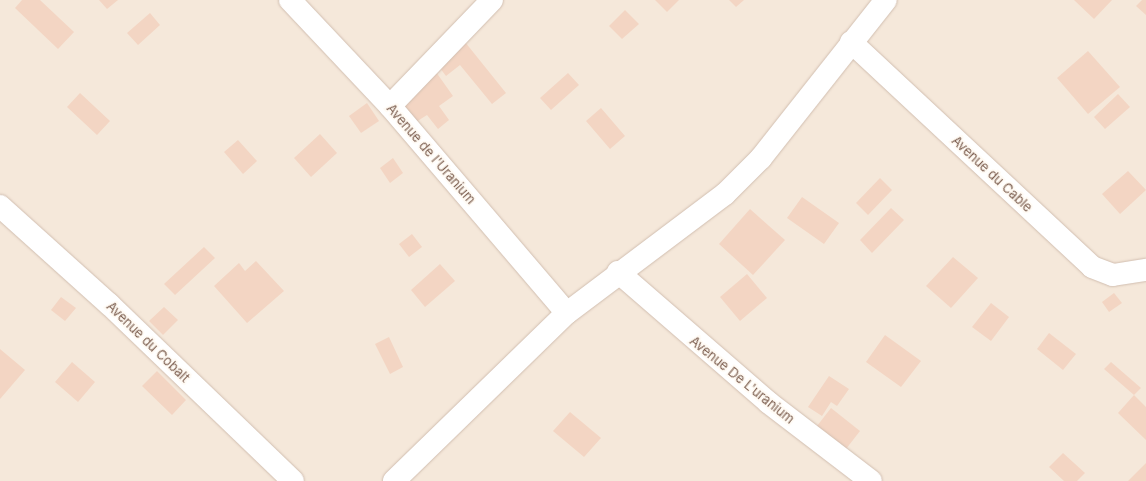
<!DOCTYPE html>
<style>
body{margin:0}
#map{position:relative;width:1146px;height:481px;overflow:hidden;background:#fdf6ec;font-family:Inter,sans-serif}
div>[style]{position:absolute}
.residential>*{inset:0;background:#f5e8da}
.building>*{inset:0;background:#f3d5c3}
.roads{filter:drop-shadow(0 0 1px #d1beb0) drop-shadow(0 0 1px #d1beb0)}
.minor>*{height:22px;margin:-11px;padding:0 11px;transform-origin:11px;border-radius:11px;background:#fff}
span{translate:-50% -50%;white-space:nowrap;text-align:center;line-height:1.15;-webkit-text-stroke:3.5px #fffaf3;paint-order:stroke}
.street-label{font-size:13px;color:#7a5c4d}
</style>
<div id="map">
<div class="residential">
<div style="clip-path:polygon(0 0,1146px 0,1146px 481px,0 481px)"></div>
</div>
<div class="building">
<div style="clip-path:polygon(22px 0,40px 0,74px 32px,58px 49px,15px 8px)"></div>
<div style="clip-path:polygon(99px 0,118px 0,107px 9px)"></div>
<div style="clip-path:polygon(655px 0,679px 0,667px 12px)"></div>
<div style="clip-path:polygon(729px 0,744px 0,736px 7px)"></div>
<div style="clip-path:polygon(1074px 0,1112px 0,1094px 19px)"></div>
<div style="clip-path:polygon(1142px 0,1146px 0,1146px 15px,1136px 6px)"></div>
<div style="clip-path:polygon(625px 10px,639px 24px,622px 39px,609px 26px)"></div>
<div style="clip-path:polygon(150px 13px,160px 25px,138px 45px,127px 33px)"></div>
<div style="clip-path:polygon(465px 42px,506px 93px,492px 104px,460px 65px,446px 76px,437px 64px)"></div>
<div style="clip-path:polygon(1088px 51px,1120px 87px,1088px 114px,1057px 78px)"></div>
<div style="clip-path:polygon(436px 72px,453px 96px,439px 106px,449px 120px,438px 129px,427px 115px,416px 122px,399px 99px)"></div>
<div style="clip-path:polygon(568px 73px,579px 85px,551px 110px,540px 98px)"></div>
<div style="clip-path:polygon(80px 93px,110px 121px,97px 135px,67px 107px)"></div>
<div style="clip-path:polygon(1118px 94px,1130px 107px,1105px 129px,1094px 117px)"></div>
<div style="clip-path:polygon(367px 103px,379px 121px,361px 133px,349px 116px)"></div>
<div style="clip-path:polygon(601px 108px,625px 136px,610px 149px,586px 121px)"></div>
<div style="clip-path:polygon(320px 134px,337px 153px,311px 177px,294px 158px)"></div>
<div style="clip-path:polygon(238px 140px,257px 161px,243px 174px,224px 152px)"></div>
<div style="clip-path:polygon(393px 158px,403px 173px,390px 183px,380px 168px)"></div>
<div style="clip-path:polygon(1128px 171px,1146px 190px,1120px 214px,1102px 194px)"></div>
<div style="clip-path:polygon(880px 178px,892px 190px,868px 215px,856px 203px)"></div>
<div style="clip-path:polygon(802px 197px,839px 223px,824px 244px,787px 218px)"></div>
<div style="clip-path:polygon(891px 208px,904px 220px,872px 253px,860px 240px)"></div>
<div style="clip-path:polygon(750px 209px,785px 240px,753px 275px,719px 244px)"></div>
<div style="clip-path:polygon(412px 234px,422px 247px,409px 257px,399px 244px)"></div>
<div style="clip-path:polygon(204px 247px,215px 258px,175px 295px,164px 284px)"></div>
<div style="clip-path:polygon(953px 257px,978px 278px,951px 308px,926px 286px)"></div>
<div style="clip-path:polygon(256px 261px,284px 291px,247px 323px,214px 286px,239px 263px,245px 271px)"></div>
<div style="clip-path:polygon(440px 264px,455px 281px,425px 307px,411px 290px)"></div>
<div style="clip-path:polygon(747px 274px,767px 298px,740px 321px,720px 297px)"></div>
<div style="clip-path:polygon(1114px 293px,1122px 303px,1109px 312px,1102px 302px)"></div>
<div style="clip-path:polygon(61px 297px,76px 308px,65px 321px,51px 310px)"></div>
<div style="clip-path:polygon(991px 303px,1009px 317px,991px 341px,972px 327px)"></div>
<div style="clip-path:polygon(164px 307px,178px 320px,163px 335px,149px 321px)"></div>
<div style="clip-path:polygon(1049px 333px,1076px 354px,1063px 370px,1037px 349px)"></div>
<div style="clip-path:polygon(885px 335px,921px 361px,901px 387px,866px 362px)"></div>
<div style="clip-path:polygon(389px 337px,403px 367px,390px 374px,375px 344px)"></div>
<div style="clip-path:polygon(0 349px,25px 370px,0 399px)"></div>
<div style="clip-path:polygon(72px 362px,95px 382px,78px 402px,55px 382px)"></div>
<div style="clip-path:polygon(1111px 362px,1141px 388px,1134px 395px,1104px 369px)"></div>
<div style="clip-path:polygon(157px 371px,186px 400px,172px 415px,142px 386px)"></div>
<div style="clip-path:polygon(829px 376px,849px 389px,837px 406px,831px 402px,822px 416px,808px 407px)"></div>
<div style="clip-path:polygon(1134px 395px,1146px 407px,1146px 440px,1118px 413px)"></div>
<div style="clip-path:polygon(831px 408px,860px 431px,846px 449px,817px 426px)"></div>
<div style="clip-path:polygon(570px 412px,601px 438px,584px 457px,553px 431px)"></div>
<div style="clip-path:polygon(1063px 453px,1085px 473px,1077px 481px,1064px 481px,1049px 467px)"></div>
<div style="clip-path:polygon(1146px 463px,1146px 481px,1128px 481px)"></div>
</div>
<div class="roads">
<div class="minor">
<div style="left:290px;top:0;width:146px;rotate:46.7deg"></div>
<div style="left:390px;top:106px;width:272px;rotate:49.5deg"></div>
<div style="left:851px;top:42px;width:330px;rotate:43deg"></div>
<div style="left:1092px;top:267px;width:22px;rotate:21deg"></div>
<div style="left:1113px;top:275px;width:33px;rotate:-9deg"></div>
<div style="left:390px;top:106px;width:147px;rotate:-46.1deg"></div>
<div style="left:0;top:206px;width:147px;rotate:42deg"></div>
<div style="left:109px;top:304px;width:255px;rotate:43.9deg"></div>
<div style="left:618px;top:272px;width:200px;rotate:40.9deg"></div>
<div style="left:769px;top:403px;width:128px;rotate:37.4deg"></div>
<div style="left:394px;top:481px;width:241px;rotate:-44.2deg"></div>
<div style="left:567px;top:313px;width:198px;rotate:-37deg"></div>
<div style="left:725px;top:194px;width:51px;rotate:-45deg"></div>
<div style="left:761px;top:158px;width:201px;rotate:-51.7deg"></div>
</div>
</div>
<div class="street-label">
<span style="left:431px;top:154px;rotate:49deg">Avenue de l'Uranium</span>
<span style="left:992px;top:174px;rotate:43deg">Avenue du Cable</span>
<span style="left:148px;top:342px;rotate:44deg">Avenue du Cobalt</span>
<span style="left:742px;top:380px;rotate:39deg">Avenue De L'uranium</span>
</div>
</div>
